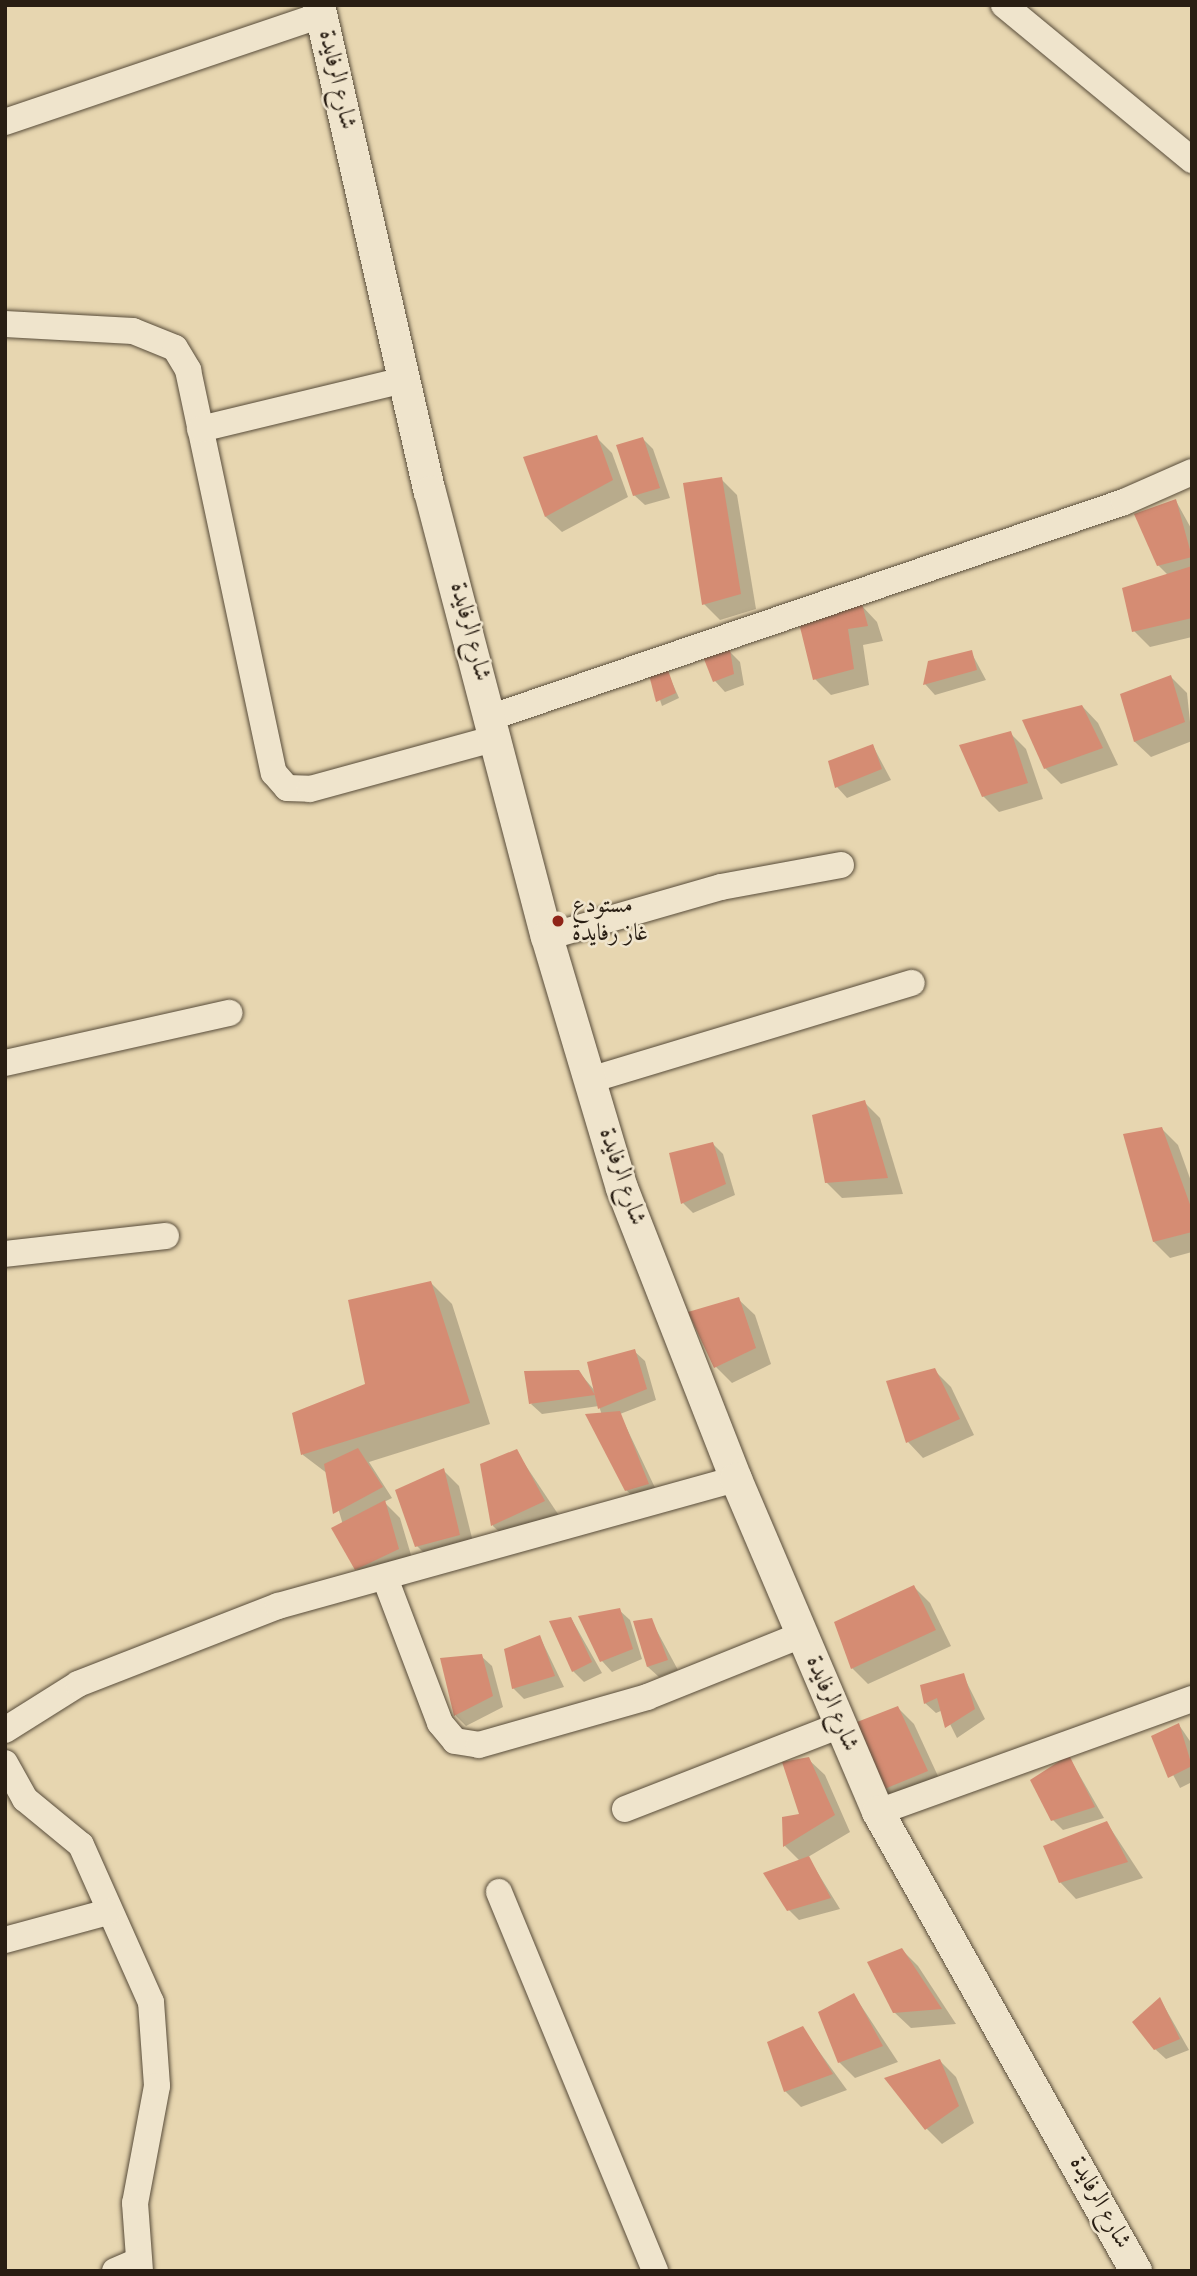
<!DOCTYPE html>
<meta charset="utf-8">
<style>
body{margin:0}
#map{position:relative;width:1197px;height:2276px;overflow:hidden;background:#e7d6b0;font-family:"Sorts Mill Goudy",Amiri,serif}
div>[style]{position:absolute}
.shadow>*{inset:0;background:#0003}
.building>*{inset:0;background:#d58c73}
.roads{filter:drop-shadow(0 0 2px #584c3a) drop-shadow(0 0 2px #584c3a)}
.minor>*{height:26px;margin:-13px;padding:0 13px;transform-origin:13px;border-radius:13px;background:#efe4cc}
.tertiary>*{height:32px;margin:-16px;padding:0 16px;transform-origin:16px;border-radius:16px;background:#efe4cc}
.dots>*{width:19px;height:19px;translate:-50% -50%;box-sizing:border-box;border:4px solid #efe4cc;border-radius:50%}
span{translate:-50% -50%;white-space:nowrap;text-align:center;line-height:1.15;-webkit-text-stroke:5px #efe4cc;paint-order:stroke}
.street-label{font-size:24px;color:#291e13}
.poi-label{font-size:24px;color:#291e13}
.left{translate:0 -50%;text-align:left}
.frame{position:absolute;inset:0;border:7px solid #291e13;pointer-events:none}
</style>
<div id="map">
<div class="shadow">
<div style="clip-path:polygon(596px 437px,612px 453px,628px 497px,562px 532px,546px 517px,526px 458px)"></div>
<div style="clip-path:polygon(643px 439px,653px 449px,670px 498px,645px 505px,634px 495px)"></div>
<div style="clip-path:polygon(721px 479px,737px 495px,756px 609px,720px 620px,704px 604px)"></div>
<div style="clip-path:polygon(1176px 501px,1192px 530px,1192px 637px,1150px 647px,1134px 631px,1168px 575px,1158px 565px)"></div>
<div style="clip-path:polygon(862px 606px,877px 622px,883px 641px,863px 645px,869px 685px,831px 695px,815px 679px)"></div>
<div style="clip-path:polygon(729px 651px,740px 662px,744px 685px,725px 692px,715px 681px)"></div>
<div style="clip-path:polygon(971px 652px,986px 680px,935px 695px,925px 684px)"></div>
<div style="clip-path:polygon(667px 671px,679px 698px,662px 706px,651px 672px)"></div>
<div style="clip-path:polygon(1171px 677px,1187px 693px,1192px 741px,1151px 757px,1135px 742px,1122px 695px)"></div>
<div style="clip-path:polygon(1082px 706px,1098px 723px,1118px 765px,1061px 784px,1045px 768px)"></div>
<div style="clip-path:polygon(1010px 733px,1026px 749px,1043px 799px,999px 812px,983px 796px)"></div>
<div style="clip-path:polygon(873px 746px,891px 780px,847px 798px,837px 787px)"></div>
<div style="clip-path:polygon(864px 1102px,880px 1118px,903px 1194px,842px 1198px,826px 1182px)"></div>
<div style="clip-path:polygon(1162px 1129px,1178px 1145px,1192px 1184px,1192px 1252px,1170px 1258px,1154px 1242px)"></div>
<div style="clip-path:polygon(712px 1143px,723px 1154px,735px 1195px,693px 1213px,683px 1203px)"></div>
<div style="clip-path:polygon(431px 1283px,452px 1304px,490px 1424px,369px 1462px,392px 1498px,384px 1502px,400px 1518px,414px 1565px,372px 1585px,356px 1569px,328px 1474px,303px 1455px,294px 1414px,367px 1385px)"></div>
<div style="clip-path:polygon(738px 1299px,755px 1315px,771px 1364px,732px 1383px,716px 1367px,690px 1313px)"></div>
<div style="clip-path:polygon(634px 1351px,645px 1361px,656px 1400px,620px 1414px,658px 1494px,637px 1500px,626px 1490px,599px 1406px,542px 1414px,531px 1404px,579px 1372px,595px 1391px)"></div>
<div style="clip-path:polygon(934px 1370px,951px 1387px,974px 1435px,923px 1458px,908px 1442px)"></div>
<div style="clip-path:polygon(516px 1451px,560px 1517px,509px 1541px,493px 1526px,482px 1466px)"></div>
<div style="clip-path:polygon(443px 1470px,459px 1486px,475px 1550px,433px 1562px,417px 1546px)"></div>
<div style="clip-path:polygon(914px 1587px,930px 1603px,951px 1646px,868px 1684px,852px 1668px)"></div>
<div style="clip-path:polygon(619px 1610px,630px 1620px,642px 1659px,612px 1672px,602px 1661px)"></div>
<div style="clip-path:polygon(571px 1618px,602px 1673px,584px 1682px,573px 1671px)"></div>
<div style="clip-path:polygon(651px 1620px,678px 1670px,659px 1677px,648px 1667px,635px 1623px)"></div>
<div style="clip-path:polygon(540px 1637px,564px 1687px,524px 1699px,513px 1688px)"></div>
<div style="clip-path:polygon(481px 1656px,492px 1666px,503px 1707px,466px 1726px,456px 1716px,442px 1660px)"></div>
<div style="clip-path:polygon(963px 1675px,985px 1719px,957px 1738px,943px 1710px,936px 1713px,925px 1703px)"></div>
<div style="clip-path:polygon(898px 1708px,914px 1724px,943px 1787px,899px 1805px,883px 1789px)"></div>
<div style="clip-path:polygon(1179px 1725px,1192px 1744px,1192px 1782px,1180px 1788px,1153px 1737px)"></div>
<div style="clip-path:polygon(1069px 1757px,1104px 1818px,1063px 1830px,1053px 1820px)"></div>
<div style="clip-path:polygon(808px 1759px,825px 1775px,850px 1832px,808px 1857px,840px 1909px,799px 1920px,788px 1909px,800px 1861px,785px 1846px,783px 1818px,801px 1815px)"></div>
<div style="clip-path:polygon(1107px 1823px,1143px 1878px,1076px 1899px,1060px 1882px)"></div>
<div style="clip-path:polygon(902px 1950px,918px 1966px,956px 2024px,911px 2028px,894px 2012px)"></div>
<div style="clip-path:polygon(854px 1995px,898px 2062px,855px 2078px,839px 2062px)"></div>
<div style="clip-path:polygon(1160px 1999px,1189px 2050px,1166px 2059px,1155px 2049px)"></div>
<div style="clip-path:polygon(802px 2028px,847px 2090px,801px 2107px,785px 2091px)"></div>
<div style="clip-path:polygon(940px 2061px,956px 2077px,974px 2123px,942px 2144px,926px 2128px)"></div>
</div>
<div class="building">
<div style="clip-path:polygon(597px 435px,613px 480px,545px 517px,523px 457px)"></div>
<div style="clip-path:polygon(643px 437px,660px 488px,633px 496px,616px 445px)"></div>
<div style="clip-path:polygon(722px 477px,741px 594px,702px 605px,683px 483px)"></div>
<div style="clip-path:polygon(1176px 499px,1192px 557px,1157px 566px,1134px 514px)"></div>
<div style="clip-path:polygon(1192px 566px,1192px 618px,1132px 632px,1122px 588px)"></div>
<div style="clip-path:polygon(862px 604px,868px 626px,848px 629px,854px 669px,813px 680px,799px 623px)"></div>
<div style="clip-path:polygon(730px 650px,734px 674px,713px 682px,702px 654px)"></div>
<div style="clip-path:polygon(972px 650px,977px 670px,923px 685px,928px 661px)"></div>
<div style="clip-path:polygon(668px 670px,676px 693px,656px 702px,648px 671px)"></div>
<div style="clip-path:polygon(1171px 675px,1185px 722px,1134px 742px,1120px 694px)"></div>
<div style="clip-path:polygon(1082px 705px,1103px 748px,1044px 769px,1022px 720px)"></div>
<div style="clip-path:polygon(1011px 731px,1028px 783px,982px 797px,959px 745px)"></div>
<div style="clip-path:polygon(873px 744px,882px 769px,835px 788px,828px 761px)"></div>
<div style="clip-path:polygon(865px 1100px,888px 1178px,825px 1183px,812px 1115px)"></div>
<div style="clip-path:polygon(1162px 1127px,1192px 1210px,1192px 1232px,1153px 1242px,1123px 1134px)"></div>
<div style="clip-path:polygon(713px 1142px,726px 1184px,681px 1204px,669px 1153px)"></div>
<div style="clip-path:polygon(431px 1281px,470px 1403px,301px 1455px,292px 1413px,365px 1384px,348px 1300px)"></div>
<div style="clip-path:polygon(739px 1297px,756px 1348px,714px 1368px,688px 1312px)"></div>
<div style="clip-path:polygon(635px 1349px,647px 1389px,598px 1409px,587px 1362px)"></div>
<div style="clip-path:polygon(935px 1368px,960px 1419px,906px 1443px,886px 1381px)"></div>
<div style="clip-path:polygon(579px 1370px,595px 1395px,529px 1404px,524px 1371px)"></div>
<div style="clip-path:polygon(620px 1411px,649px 1484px,625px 1491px,585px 1414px)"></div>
<div style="clip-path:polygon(358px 1448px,383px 1487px,333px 1514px,324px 1464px)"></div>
<div style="clip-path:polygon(517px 1449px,545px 1501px,491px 1526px,480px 1464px)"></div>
<div style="clip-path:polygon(444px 1468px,460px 1535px,415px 1547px,395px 1490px)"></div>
<div style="clip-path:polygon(385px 1500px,399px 1549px,355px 1570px,331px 1528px)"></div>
<div style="clip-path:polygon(914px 1585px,936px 1630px,851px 1669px,834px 1622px)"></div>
<div style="clip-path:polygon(620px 1608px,633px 1649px,600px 1662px,578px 1616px)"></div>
<div style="clip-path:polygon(571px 1617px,592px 1662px,572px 1672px,549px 1621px)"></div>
<div style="clip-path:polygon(652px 1618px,668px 1660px,647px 1667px,633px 1621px)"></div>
<div style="clip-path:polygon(540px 1635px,555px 1676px,512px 1689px,504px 1649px)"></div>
<div style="clip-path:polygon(482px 1654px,493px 1696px,454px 1716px,440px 1658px)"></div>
<div style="clip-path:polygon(964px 1673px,975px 1709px,945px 1728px,937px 1698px,924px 1704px,920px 1685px)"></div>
<div style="clip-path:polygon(898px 1706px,928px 1771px,882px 1790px,857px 1722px)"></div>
<div style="clip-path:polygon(1179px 1723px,1192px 1766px,1168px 1778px,1151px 1736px)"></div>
<div style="clip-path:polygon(1069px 1755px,1095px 1807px,1051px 1821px,1030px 1780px)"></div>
<div style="clip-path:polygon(809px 1757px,835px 1815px,783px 1847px,782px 1817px,799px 1814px,782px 1762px)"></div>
<div style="clip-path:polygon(1107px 1821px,1128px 1862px,1059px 1883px,1043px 1846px)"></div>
<div style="clip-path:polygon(809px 1856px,831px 1898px,787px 1911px,763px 1873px)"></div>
<div style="clip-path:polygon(902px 1948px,942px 2009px,893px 2013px,867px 1962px)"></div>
<div style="clip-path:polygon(854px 1993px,883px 2046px,838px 2063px,818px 2012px)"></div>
<div style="clip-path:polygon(1160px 1997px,1180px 2039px,1154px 2050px,1132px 2022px)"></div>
<div style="clip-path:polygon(803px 2026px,833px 2074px,784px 2092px,767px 2042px)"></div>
<div style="clip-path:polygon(940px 2059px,959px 2106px,925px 2130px,884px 2078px)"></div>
</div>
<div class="roads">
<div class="minor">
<div style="left:1004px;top:5px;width:244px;rotate:39.5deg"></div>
<div style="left:5px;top:122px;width:334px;rotate:-18.7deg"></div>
<div style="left:5px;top:324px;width:128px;rotate:3.1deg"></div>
<div style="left:133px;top:331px;width:45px;rotate:22deg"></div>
<div style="left:175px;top:348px;width:26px;rotate:59deg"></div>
<div style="left:188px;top:370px;width:412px;rotate:78deg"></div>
<div style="left:274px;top:773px;width:20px;rotate:49deg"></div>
<div style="left:287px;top:788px;width:23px;rotate:2deg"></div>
<div style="left:310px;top:789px;width:194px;rotate:-15.3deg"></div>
<div style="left:200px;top:429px;width:210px;rotate:-13.5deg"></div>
<div style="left:492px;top:717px;width:668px;rotate:-18.79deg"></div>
<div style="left:1124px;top:502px;width:74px;rotate:-23.8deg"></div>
<div style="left:547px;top:937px;width:181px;rotate:-16deg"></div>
<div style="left:721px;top:887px;width:122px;rotate:-10.4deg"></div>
<div style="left:5px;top:1063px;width:230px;rotate:-12.6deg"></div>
<div style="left:590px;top:1080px;width:336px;rotate:-16.8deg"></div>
<div style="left:5px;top:1254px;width:162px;rotate:-6.4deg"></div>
<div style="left:385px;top:1578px;width:155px;rotate:69.2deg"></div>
<div style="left:440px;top:1723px;width:23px;rotate:50deg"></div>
<div style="left:455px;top:1741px;width:24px;rotate:9deg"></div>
<div style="left:479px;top:1745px;width:175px;rotate:-15.9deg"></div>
<div style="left:647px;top:1697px;width:166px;rotate:-21.9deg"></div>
<div style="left:5px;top:1730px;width:86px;rotate:-32.2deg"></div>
<div style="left:78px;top:1684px;width:215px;rotate:-21.3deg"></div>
<div style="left:278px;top:1606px;width:475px;rotate:-15.5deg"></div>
<div style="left:5px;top:1763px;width:41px;rotate:60.9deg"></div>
<div style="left:25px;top:1799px;width:72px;rotate:39.4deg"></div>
<div style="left:81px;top:1845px;width:172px;rotate:66deg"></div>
<div style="left:151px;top:2002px;width:84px;rotate:85.9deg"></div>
<div style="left:157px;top:2086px;width:119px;rotate:100.6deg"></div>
<div style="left:135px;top:2203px;width:68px;rotate:85.8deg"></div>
<div style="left:625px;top:1809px;width:231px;rotate:-21.3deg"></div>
<div style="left:878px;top:1812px;width:334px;rotate:-19.8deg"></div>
<div style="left:499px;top:1892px;width:410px;rotate:67.6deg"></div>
<div style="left:5px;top:1940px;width:107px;rotate:-15.2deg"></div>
<div style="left:115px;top:2271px;width:26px;rotate:-23deg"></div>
</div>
<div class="tertiary">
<div style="left:319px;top:5px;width:499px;rotate:77.2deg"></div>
<div style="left:430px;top:492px;width:460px;rotate:75.3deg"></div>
<div style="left:547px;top:937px;width:262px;rotate:73.4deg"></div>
<div style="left:622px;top:1188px;width:313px;rotate:68.6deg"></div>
<div style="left:736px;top:1479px;width:362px;rotate:66.9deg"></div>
<div style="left:878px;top:1812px;width:527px;rotate:60.66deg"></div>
</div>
</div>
<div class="dots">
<div style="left:558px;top:921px;background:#8f2418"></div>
</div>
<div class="street-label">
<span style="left:336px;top:80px;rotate:77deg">شارع الرفايدة</span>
<span style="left:469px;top:632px;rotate:75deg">شارع الرفايدة</span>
<span style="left:621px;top:1177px;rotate:71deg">شارع الرفايدة</span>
<span style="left:831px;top:1704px;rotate:67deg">شارع الرفايدة</span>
<span style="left:1099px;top:2203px;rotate:61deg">شارع الرفايدة</span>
</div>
<div class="poi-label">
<span class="left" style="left:572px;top:921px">مستودع<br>غاز رفايدة</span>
</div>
<div class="frame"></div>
</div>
